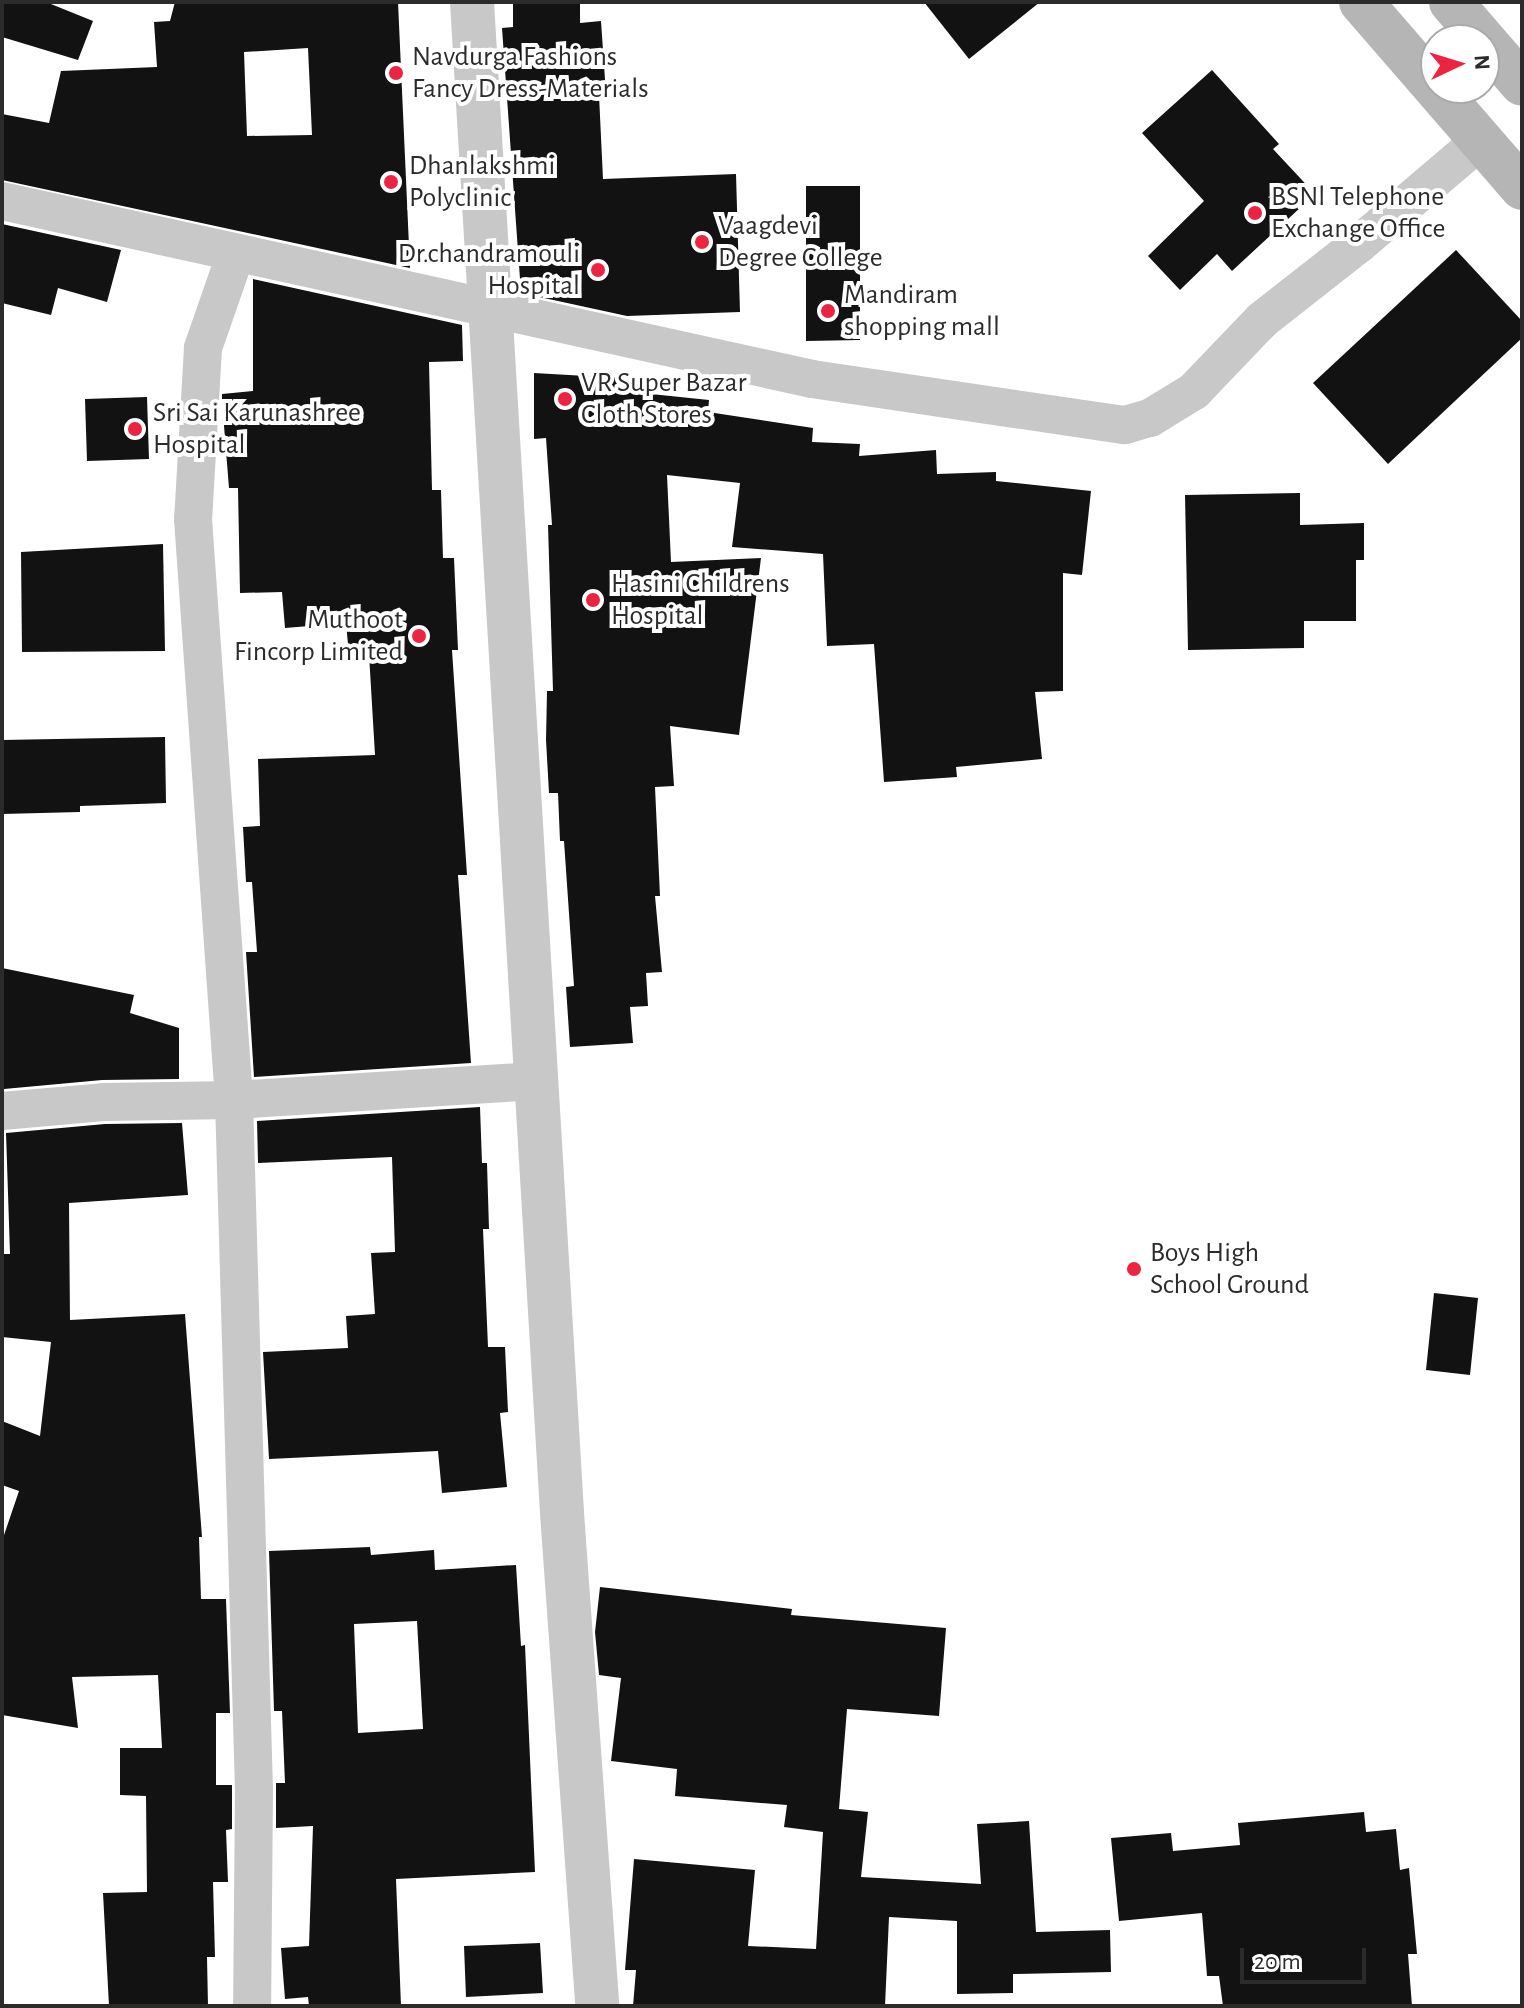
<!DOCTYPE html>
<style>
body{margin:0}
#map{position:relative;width:1524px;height:2008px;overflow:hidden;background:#fff;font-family:"Alegreya Sans",sans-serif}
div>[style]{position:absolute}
.building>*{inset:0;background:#121212}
.minor>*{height:38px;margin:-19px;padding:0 19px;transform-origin:19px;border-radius:19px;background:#c8c8c8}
.tertiary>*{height:44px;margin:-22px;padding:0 22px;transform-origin:22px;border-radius:22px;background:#c8c8c8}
.secondary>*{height:44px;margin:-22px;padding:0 22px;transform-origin:22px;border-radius:22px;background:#b5b5b5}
.dots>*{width:22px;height:22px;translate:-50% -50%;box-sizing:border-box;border:4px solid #fff;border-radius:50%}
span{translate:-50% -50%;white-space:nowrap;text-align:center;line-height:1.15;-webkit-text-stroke:8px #fff;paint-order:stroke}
.poi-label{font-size:28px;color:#2b2b2b}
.left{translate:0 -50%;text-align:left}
.right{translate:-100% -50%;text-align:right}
.frame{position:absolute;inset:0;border:4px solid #2b2b2b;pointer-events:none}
.north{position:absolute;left:1420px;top:24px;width:80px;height:80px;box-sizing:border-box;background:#fff;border:2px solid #aaa;border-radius:50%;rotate:86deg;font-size:22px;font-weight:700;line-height:32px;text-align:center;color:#2b2b2b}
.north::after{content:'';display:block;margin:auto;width:28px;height:36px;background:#ed2342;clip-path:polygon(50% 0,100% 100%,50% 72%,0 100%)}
.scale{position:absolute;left:1240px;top:1948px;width:126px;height:36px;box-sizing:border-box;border:4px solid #2b2b2b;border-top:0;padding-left:10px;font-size:24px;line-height:28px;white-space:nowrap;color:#2b2b2b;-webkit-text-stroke:6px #fff;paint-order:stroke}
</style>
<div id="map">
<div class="building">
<div style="clip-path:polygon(2px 2px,46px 2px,93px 21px,78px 60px,2px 37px)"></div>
<div style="clip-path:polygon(evenodd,175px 2px,398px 2px,410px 268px,2px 180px,2px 114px,49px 123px,61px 71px,157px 67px,154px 22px,170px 21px,175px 2px,308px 48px,312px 135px,247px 136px,244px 52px,308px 48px)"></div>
<div style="clip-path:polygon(513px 2px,580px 2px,580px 23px,601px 21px,606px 94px,599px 95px,603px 179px,736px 174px,740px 312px,627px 316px,521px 293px,502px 28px,513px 27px)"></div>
<div style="clip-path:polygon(924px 2px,1040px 2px,969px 59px)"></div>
<div style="clip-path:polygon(1212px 70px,1279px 144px,1273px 149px,1315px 194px,1232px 271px,1217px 254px,1180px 290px,1148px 256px,1204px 201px,1142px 133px)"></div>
<div style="clip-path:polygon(806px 186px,860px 186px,860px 340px,806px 341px)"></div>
<div style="clip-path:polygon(2px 224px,121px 250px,107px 302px,58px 288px,51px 315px,2px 303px)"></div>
<div style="clip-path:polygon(1456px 250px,1522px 321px,1522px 338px,1388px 464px,1313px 383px)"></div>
<div style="clip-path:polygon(253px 279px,462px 325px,463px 361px,429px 362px,432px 490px,441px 490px,443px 558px,454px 558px,458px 650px,452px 650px,467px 875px,458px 875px,471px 1063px,254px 1077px,246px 952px,257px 952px,252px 882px,246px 882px,243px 827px,260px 826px,258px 759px,375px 755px,369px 654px,349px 655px,346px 623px,285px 628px,282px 592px,240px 593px,238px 488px,229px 488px,222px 401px,222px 394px,253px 391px)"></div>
<div style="clip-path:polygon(534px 373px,621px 378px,622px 391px,709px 400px,708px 412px,813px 428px,812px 442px,860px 444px,859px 456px,936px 450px,937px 474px,996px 472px,996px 481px,1091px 491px,1082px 575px,1063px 573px,1063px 691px,1035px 692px,1042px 759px,956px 767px,957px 777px,884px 782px,874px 644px,827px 646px,823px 554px,732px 547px,740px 483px,667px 475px,671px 562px,761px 558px,739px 735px,670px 726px,674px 786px,655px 787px,660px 896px,655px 896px,662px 972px,646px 973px,648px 1006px,630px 1007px,633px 1043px,570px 1047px,566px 987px,574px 986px,564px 841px,560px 841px,558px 793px,549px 793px,546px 740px,547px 691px,553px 691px,548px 525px,552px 525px,546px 438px,534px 439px)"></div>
<div style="clip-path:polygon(147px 397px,149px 459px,87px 461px,85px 399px)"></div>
<div style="clip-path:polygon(1300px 493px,1300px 525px,1364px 523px,1364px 560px,1356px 560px,1356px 621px,1304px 621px,1304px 648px,1188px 650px,1185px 495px)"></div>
<div style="clip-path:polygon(163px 544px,165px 651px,22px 652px,21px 552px)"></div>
<div style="clip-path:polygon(165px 737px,166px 803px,80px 806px,80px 812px,2px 814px,2px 740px)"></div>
<div style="clip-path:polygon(2px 968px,134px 995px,130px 1013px,179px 1028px,179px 1079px,102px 1080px,4px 1089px)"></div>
<div style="clip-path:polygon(480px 1107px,482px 1163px,487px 1163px,489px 1229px,483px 1229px,488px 1347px,505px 1347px,508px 1412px,500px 1413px,507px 1487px,442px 1493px,438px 1451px,269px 1459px,263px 1352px,348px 1348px,346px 1316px,375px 1314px,371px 1253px,395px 1252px,392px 1157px,258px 1163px,257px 1121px)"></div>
<div style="clip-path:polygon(182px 1123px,188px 1195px,69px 1203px,70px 1320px,185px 1314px,202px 1537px,199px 1537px,201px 1599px,226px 1599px,230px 1713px,216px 1713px,216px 1785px,232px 1785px,232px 1829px,226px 1830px,228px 1882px,213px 1882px,215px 1957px,207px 1957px,208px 2006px,109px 2006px,103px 1893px,147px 1892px,146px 1796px,120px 1795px,120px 1748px,162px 1748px,158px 1675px,72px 1677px,78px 1728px,2px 1715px,2px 1541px,19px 1491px,2px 1485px,2px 1421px,40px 1436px,51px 1342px,2px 1337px,2px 1254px,10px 1254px,6px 1133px,105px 1124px)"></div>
<div style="clip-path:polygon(1434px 1293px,1478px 1298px,1470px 1375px,1426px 1370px)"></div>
<div style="clip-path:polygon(evenodd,370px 1547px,371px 1555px,434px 1550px,435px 1570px,516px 1565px,521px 1646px,525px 1645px,535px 1872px,396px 1879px,401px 2006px,309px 2006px,308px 1997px,285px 1999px,281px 1948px,309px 1946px,313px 1826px,276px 1828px,276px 1783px,285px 1783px,282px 1711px,274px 1711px,269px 1551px,370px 1547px,417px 1621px,423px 1729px,358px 1733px,354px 1624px,417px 1621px)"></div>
<div style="clip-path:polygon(600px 1587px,792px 1609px,791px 1615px,946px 1628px,939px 1716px,847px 1709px,839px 1809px,868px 1812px,861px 1877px,981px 1884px,977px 1824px,1029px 1821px,1036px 1932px,1110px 1930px,1111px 1972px,1013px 1974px,1013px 1993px,957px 1994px,957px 1921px,889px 1917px,885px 2006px,633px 2006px,636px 1970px,625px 1970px,634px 1859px,755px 1870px,748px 1946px,816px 1949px,823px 1832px,784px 1827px,787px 1805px,675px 1796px,677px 1769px,611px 1761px,621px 1678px,599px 1675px,595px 1632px)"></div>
<div style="clip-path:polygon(1364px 1812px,1366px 1832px,1396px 1829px,1400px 1870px,1409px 1868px,1417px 1954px,1408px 1954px,1412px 2006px,1223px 2006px,1219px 1976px,1207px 1976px,1202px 1913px,1119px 1921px,1111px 1838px,1171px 1833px,1173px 1851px,1240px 1845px,1238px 1823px)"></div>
<div style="clip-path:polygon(540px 1943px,543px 1993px,466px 1997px,464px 1946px)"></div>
</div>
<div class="minor">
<div style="left:2px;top:201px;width:829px;rotate:12.39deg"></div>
<div style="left:812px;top:379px;width:316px;rotate:8.4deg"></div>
<div style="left:1125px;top:425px;width:26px;rotate:-16deg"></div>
<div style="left:1150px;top:418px;width:52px;rotate:-31.5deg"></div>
<div style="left:1194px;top:391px;width:98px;rotate:-46.2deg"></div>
<div style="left:1262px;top:320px;width:123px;rotate:-38.1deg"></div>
<div style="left:1359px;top:244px;width:160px;rotate:-40.4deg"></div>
<div style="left:236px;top:253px;width:101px;rotate:109.2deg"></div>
<div style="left:203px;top:348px;width:171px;rotate:93.3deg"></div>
<div style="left:193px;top:519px;width:582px;rotate:85.96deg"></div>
<div style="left:234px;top:1100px;width:689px;rotate:88.34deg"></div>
<div style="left:254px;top:1789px;width:217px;rotate:90.5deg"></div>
<div style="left:2px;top:1111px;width:102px;rotate:-5deg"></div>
<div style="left:104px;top:1102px;width:130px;rotate:-0.9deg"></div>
<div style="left:234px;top:1100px;width:303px;rotate:-3.6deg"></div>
</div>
<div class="tertiary">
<div style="left:472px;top:2px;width:1514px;rotate:86.59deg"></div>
<div style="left:562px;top:1513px;width:494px;rotate:85.9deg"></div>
</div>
<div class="secondary">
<div style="left:1361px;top:2px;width:246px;rotate:49.1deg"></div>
<div style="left:1451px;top:2px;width:108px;rotate:49.1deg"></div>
</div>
<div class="dots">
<div style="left:396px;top:73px;background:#ed2342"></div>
<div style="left:391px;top:182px;background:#ed2342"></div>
<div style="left:1255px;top:213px;background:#ed2342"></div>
<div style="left:702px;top:242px;background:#ed2342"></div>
<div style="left:598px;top:270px;background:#ed2342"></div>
<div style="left:828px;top:311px;background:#ed2342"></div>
<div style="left:565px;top:399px;background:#ed2342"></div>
<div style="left:135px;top:429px;background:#ed2342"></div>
<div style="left:593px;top:600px;background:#ed2342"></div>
<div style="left:419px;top:636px;background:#ed2342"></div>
<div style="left:1134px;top:1269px;background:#ed2342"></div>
</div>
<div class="poi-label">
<span class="left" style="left:412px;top:73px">Navdurga Fashions<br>Fancy Dress-Materials</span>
<span class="left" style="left:409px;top:182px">Dhanlakshmi<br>Polyclinic</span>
<span class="left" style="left:1271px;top:213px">BSNl Telephone<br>Exchange Office</span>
<span class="left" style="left:718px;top:242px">Vaagdevi<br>Degree College</span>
<span class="right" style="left:580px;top:270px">Dr.chandramouli<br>Hospital</span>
<span class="left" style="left:844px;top:311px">Mandiram<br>shopping mall</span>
<span class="left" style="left:581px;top:399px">VR Super Bazar<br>Cloth Stores</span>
<span class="left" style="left:153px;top:429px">Sri Sai Karunashree<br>Hospital</span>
<span class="left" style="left:611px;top:600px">Hasini Childrens<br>Hospital</span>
<span class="right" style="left:403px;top:636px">Muthoot<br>Fincorp Limited</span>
<span class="left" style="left:1150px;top:1269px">Boys High<br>School Ground</span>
</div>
<div class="frame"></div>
<div class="north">N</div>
<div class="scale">20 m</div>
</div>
